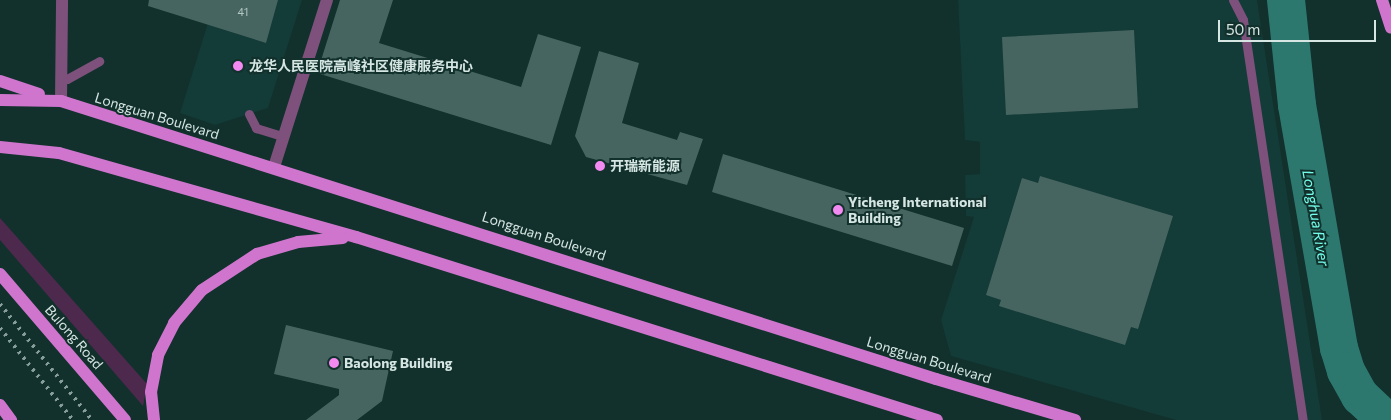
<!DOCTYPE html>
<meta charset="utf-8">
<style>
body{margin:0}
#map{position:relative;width:1391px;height:420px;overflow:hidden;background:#12302c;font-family:Commissioner,"Noto Sans SC",sans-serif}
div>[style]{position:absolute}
.built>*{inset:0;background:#133b37}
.green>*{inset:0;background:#4e294e}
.river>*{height:38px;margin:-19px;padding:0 19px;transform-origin:19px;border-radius:19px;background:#2c786e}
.building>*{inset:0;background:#476560}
.service>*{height:9px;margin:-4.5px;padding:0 4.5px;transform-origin:4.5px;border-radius:4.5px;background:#7d517b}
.minor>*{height:12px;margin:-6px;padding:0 6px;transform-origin:6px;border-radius:6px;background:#7d517b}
.tertiary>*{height:12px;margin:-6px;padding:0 6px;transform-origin:6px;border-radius:6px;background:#7d517b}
.primary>*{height:12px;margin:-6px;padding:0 6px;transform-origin:6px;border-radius:6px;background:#cf75cd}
.rail>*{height:4px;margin-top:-2px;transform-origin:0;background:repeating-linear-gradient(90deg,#869d99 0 2.5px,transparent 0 7.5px)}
.dots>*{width:14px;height:14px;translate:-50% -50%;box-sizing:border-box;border:2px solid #12302c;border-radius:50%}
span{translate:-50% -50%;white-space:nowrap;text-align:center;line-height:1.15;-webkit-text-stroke:4px #12302c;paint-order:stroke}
.number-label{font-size:11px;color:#b2c6c2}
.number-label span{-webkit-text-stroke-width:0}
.poi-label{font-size:14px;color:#d5e6e3;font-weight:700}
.left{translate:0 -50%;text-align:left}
.street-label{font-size:14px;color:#d5e6e3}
.water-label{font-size:15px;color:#71fdea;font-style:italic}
.scale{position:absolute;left:1218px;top:20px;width:158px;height:22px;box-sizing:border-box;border:2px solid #d5e6e3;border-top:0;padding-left:6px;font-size:15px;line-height:18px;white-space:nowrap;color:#d5e6e3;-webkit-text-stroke:4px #12302c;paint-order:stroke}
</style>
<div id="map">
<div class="built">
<div style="clip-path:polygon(215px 0,302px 0,268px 108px,215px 125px,180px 113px)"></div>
<div style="clip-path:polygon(958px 0,1257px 0,1322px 420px,1176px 420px,951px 356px,941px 320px,974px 217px,966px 216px,965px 175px,980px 174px,980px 142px,965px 140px)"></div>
</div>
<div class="green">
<div style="clip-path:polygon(0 218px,147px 384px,143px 406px,0 240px)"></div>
</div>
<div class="river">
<div style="left:1286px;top:0;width:106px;rotate:84deg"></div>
<div style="left:1297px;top:105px;width:247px;rotate:80.2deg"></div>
<div style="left:1339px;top:348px;width:24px;rotate:73deg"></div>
<div style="left:1346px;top:371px;width:29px;rotate:61deg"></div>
<div style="left:1360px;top:396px;width:35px;rotate:43deg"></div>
</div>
<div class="building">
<div style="clip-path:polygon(149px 0,278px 0,266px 43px,148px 6px)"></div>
<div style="clip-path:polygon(340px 0,393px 0,379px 43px,521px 87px,538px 34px,581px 47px,551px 145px,317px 73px)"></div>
<div style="clip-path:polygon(1134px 30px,1138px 108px,1006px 115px,1002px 37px)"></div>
<div style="clip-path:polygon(599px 51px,639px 63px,622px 123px,677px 140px,680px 132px,703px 139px,687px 185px,586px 157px,575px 136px)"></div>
<div style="clip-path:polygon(723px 154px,964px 228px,952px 266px,712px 192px)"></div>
<div style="clip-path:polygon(1040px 176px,1173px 216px,1138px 329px,1131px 327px,1125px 345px,999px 306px,1001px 300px,986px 295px,1022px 178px,1038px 183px)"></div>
<div style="clip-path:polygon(286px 325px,393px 351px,382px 401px,357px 420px,306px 420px,339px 395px,339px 389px,274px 374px)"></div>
</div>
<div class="service">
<div style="left:1233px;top:0;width:22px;rotate:63deg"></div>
<div style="left:1243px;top:20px;width:404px;rotate:81.5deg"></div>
<div style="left:61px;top:78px;width:6px;rotate:9deg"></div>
<div style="left:67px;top:79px;width:37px;rotate:-29deg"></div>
<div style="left:249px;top:114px;width:16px;rotate:63deg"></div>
<div style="left:256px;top:128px;width:28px;rotate:17deg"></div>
</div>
<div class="minor">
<div style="left:61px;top:101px;width:101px;rotate:-89.4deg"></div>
</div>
<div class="tertiary">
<div style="left:274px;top:167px;width:175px;rotate:-72.4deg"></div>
</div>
<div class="primary">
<div style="left:1382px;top:0;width:29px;rotate:72deg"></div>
<div style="left:0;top:81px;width:41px;rotate:18.4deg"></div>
<div style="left:0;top:100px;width:61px;rotate:0.9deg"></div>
<div style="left:61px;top:101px;width:918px;rotate:17.63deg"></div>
<div style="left:936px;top:379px;width:145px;rotate:16.4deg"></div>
<div style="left:0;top:147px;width:59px;rotate:5.8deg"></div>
<div style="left:59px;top:153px;width:309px;rotate:15.8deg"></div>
<div style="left:356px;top:237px;width:609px;rotate:17.48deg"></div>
<div style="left:0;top:274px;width:192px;rotate:49.4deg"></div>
<div style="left:0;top:405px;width:19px;rotate:54deg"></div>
<div style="left:154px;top:420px;width:28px;rotate:-96deg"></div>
<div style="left:151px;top:392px;width:38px;rotate:-79deg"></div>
<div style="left:158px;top:355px;width:36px;rotate:-63deg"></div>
<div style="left:174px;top:323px;width:43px;rotate:-49.7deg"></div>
<div style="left:202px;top:290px;width:66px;rotate:-33.2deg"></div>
<div style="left:257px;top:254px;width:43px;rotate:-16.3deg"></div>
<div style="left:298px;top:242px;width:45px;rotate:-5.1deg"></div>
</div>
<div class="rail">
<div style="left:0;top:304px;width:148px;rotate:51.6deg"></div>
<div style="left:0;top:328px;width:117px;rotate:51.6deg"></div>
</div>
<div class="dots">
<div style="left:238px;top:66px;background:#f38af1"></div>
<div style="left:600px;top:166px;background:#f38af1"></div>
<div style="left:838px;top:210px;background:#f38af1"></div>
<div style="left:334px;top:363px;background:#f38af1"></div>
</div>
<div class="number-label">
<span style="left:243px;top:12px">41</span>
</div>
<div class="poi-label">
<span class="left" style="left:249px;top:66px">龙华人民医院高峰社区健康服务中心</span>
<span class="left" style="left:610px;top:166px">开瑞新能源</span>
<span class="left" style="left:848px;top:210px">Yicheng International<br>Building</span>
<span class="left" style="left:344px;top:363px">Baolong Building</span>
</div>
<div class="street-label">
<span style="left:157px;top:116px;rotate:17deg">Longguan Boulevard</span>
<span style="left:544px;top:236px;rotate:18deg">Longguan Boulevard</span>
<span style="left:74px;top:337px;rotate:49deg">Bulong Road</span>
<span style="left:929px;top:360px;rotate:17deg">Longguan Boulevard</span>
</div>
<div class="water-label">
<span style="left:1316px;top:218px;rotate:80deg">Longhua River</span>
</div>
<div class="scale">50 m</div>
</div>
